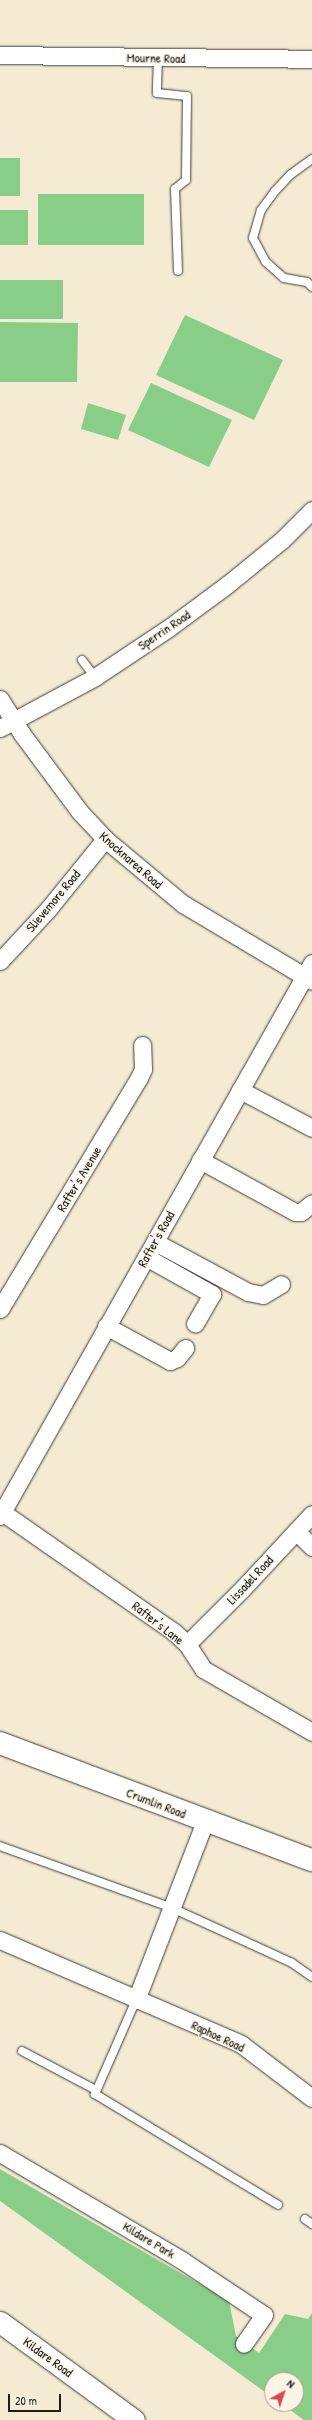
<!DOCTYPE html>
<style>
body{margin:0}
#map{position:relative;width:312px;height:2420px;overflow:hidden;background:#f4ebd2;font-family:"Patrick Hand",sans-serif}
div>[style]{position:absolute}
.green>*{inset:0;background:#88ce88}
.roads{filter:drop-shadow(0 0 1px #3c3b37) drop-shadow(0 0 1px #3c3b37)}
.service>*{height:8px;margin:-4px;padding:0 4px;transform-origin:4px;border-radius:4px;background:#fff}
.minor>*{height:17px;margin:-8.5px;padding:0 8.5px;transform-origin:8.5px;border-radius:8.5px;background:#fff}
.tertiary>*{height:21px;margin:-10.5px;padding:0 10.5px;transform-origin:10.5px;border-radius:10.5px;background:#fff}
.secondary>*{height:22px;margin:-11px;padding:0 11px;transform-origin:11px;border-radius:11px;background:#fff}
span{translate:-50% -50%;white-space:nowrap;text-align:center;line-height:1.15;-webkit-text-stroke:3px #fcf5e5;paint-order:stroke}
.street-label{font-size:13px;color:#1c1c1c}
.north{position:absolute;left:264px;top:2372px;width:40px;height:40px;box-sizing:border-box;background:#fcf5e5;border:1px solid #a29e95;border-radius:50%;rotate:40deg;font-size:11px;font-weight:700;line-height:16px;text-align:center;color:#1c1c1c}
.north::after{content:'';display:block;margin:auto;width:14px;height:18px;background:#d1495b;clip-path:polygon(50% 0,100% 100%,50% 72%,0 100%)}
.scale{position:absolute;left:8px;top:2394px;width:53px;height:18px;box-sizing:border-box;border:2px solid #1c1c1c;border-top:0;padding-left:5px;font-size:12px;line-height:14px;white-space:nowrap;color:#1c1c1c;-webkit-text-stroke:3px #fcf5e5;paint-order:stroke}
</style>
<div id="map">
<div class="green">
<div style="clip-path:polygon(0 158px,20px 158px,20px 196px,0 196px)"></div>
<div style="clip-path:polygon(38px 194px,144px 194px,144px 245px,38px 245px)"></div>
<div style="clip-path:polygon(0 210px,28px 210px,28px 245px,0 245px)"></div>
<div style="clip-path:polygon(0 280px,63px 280px,63px 319px,0 319px)"></div>
<div style="clip-path:polygon(185px 315px,283px 360px,254px 420px,156px 375px)"></div>
<div style="clip-path:polygon(0 322px,78px 323px,77px 382px,0 382px)"></div>
<div style="clip-path:polygon(151px 383px,232px 420px,209px 467px,128px 430px)"></div>
<div style="clip-path:polygon(88px 403px,126px 415px,118px 440px,81px 429px)"></div>
<div style="clip-path:polygon(0 2169px,229px 2301px,236px 2336px,259px 2353px,285px 2314px,308px 2319px,312px 2313px,312px 2420px,304px 2420px,282px 2404px,296px 2404px,296px 2380px,272px 2380px,272px 2397px,0 2201px)"></div>
</div>
<div class="roads">
<div class="service">
<div style="left:158px;top:58px;width:35px;rotate:92deg"></div>
<div style="left:157px;top:93px;width:30px;rotate:6deg"></div>
<div style="left:187px;top:96px;width:84px;rotate:90.7deg"></div>
<div style="left:186px;top:180px;width:14px;rotate:141deg"></div>
<div style="left:175px;top:189px;width:82px;rotate:87.9deg"></div>
<div style="left:312px;top:159px;width:26px;rotate:144deg"></div>
<div style="left:291px;top:174px;width:23px;rotate:133deg"></div>
<div style="left:275px;top:191px;width:24px;rotate:126deg"></div>
<div style="left:261px;top:210px;width:29px;rotate:106deg"></div>
<div style="left:253px;top:238px;width:27px;rotate:62deg"></div>
<div style="left:266px;top:262px;width:24px;rotate:42deg"></div>
<div style="left:284px;top:278px;width:23px;rotate:10deg"></div>
<div style="left:307px;top:282px;width:7px;rotate:45deg"></div>
<div style="left:82px;top:660px;width:21px;rotate:53deg"></div>
<div style="left:0;top:1846px;width:183px;rotate:19.8deg"></div>
<div style="left:172px;top:1908px;width:132px;rotate:24.6deg"></div>
<div style="left:292px;top:1963px;width:24px;rotate:35deg"></div>
<div style="left:136px;top:2000px;width:103px;rotate:113.6deg"></div>
<div style="left:95px;top:2094px;width:214px;rotate:31.2deg"></div>
<div style="left:22px;top:2051px;width:84px;rotate:27.8deg"></div>
<div style="left:305px;top:2219px;width:9px;rotate:36deg"></div>
</div>
<div class="minor">
<div style="left:0;top:55px;width:312px;rotate:0.7deg"></div>
<div style="left:0;top:699px;width:41px;rotate:57.8deg"></div>
<div style="left:22px;top:734px;width:97px;rotate:53.4deg"></div>
<div style="left:80px;top:812px;width:37px;rotate:47deg"></div>
<div style="left:105px;top:839px;width:102px;rotate:39.8deg"></div>
<div style="left:183px;top:904px;width:150px;rotate:30.8deg"></div>
<div style="left:0;top:728px;width:108px;rotate:-28.2deg"></div>
<div style="left:95px;top:677px;width:90px;rotate:-33.7deg"></div>
<div style="left:170px;top:627px;width:72px;rotate:-36.6deg"></div>
<div style="left:228px;top:584px;width:70px;rotate:-39.2deg"></div>
<div style="left:282px;top:540px;width:42px;rotate:-45deg"></div>
<div style="left:0;top:961px;width:72px;rotate:-47.2deg"></div>
<div style="left:49px;top:908px;width:89px;rotate:-50.9deg"></div>
<div style="left:240px;top:1090px;width:81px;rotate:27.8deg"></div>
<div style="left:200px;top:1160px;width:108px;rotate:28.7deg"></div>
<div style="left:295px;top:1212px;width:6px"></div>
<div style="left:301px;top:1212px;width:14px;rotate:-39deg"></div>
<div style="left:155px;top:1242px;width:106px;rotate:28.3deg"></div>
<div style="left:248px;top:1292px;width:15px;rotate:11deg"></div>
<div style="left:263px;top:1295px;width:21px;rotate:-31deg"></div>
<div style="left:146px;top:1257px;width:76px;rotate:29.3deg"></div>
<div style="left:212px;top:1294px;width:34px;rotate:120deg"></div>
<div style="left:0;top:1309px;width:270px;rotate:-59deg"></div>
<div style="left:139px;top:1078px;width:10px;rotate:-66deg"></div>
<div style="left:143px;top:1069px;width:24px;rotate:-92deg"></div>
<div style="left:106px;top:1326px;width:73px;rotate:28.7deg"></div>
<div style="left:170px;top:1361px;width:8px;rotate:-23deg"></div>
<div style="left:177px;top:1358px;width:13px;rotate:-51deg"></div>
<div style="left:2px;top:1512px;width:210px;rotate:34.9deg"></div>
<div style="left:174px;top:1632px;width:18px;rotate:43deg"></div>
<div style="left:187px;top:1644px;width:30px;rotate:57deg"></div>
<div style="left:203px;top:1669px;width:126px;rotate:30deg"></div>
<div style="left:0;top:1516px;width:635px;rotate:-60.57deg"></div>
<div style="left:296px;top:1531px;width:23px;rotate:45deg"></div>
<div style="left:187px;top:1644px;width:79px;rotate:-45deg"></div>
<div style="left:243px;top:1588px;width:101px;rotate:-47deg"></div>
<div style="left:0;top:1940px;width:262px;rotate:23.3deg"></div>
<div style="left:241px;top:2044px;width:89px;rotate:37.3deg"></div>
<div style="left:136px;top:2000px;width:192px;rotate:-68.9deg"></div>
<div style="left:0;top:2153px;width:212px;rotate:30.5deg"></div>
<div style="left:183px;top:2261px;width:97px;rotate:33.7deg"></div>
<div style="left:264px;top:2315px;width:35px;rotate:125deg"></div>
</div>
<div class="tertiary">
<div style="left:0;top:2322px;width:166px;rotate:36.2deg"></div>
</div>
<div class="secondary">
<div style="left:0;top:1743px;width:333px;rotate:20.6deg"></div>
</div>
</div>
<div class="street-label">
<span style="left:156px;top:58px;rotate:1deg">Mourne Road</span>
<span style="left:164px;top:630px;rotate:-34deg">Sperrin Road</span>
<span style="left:131px;top:860px;rotate:41deg">Knocknarea Road</span>
<span style="left:53px;top:901px;rotate:-50deg">Slievemore Road</span>
<span style="left:79px;top:1179px;rotate:-59deg">Rafter's Avenue</span>
<span style="left:156px;top:1239px;rotate:-61deg">Rafter's Road</span>
<span style="left:250px;top:1580px;rotate:-47deg">Lissadel Road</span>
<span style="left:158px;top:1623px;rotate:38deg">Rafter's Lane</span>
<span style="left:156px;top:1803px;rotate:21deg">Crumlin Road</span>
<span style="left:218px;top:2036px;rotate:25deg">Raphoe Road</span>
<span style="left:149px;top:2240px;rotate:31deg">Kildare Park</span>
<span style="left:48px;top:2357px;rotate:36deg">Kildare Road</span>
</div>
<div class="north">N</div>
<div class="scale">20 m</div>
</div>
